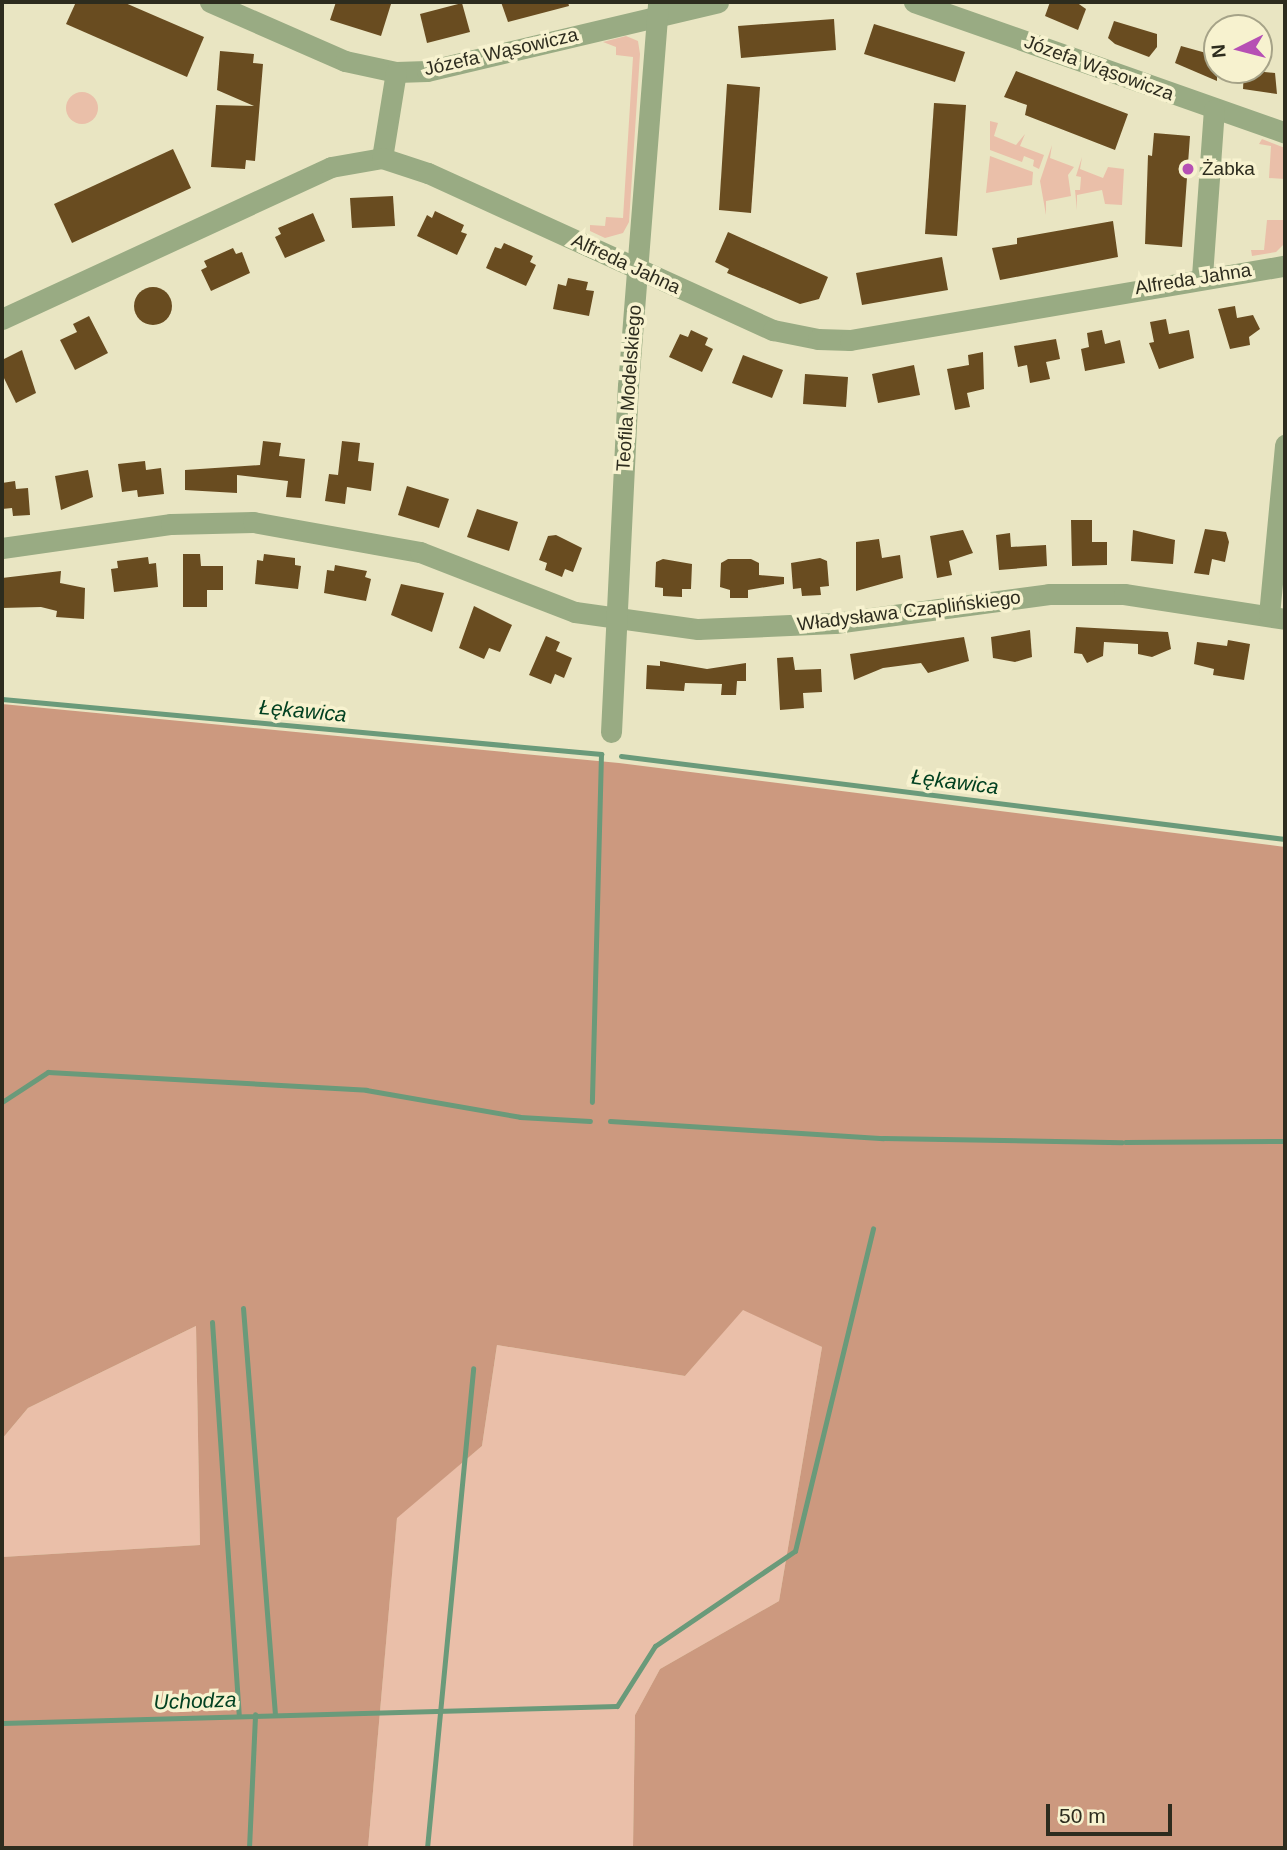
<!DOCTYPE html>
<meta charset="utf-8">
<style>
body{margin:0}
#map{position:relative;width:1287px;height:1850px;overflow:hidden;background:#e9e5c2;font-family:Helvetica,sans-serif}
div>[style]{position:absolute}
.green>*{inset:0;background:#eabfa9}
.round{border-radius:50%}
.forest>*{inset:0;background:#cc997f}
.stream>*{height:5px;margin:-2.5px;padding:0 2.5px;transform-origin:2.5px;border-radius:2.5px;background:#6a9a7a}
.building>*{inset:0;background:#694c20}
.minor>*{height:21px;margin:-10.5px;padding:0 10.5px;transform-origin:10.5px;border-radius:10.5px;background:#99ab83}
.dots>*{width:19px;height:19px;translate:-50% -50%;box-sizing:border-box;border:4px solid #f7f2cf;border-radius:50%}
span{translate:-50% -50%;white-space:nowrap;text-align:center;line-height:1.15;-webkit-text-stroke:7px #f7f2cf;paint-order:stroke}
.street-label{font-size:19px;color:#2d2c1e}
.poi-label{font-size:19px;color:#2d2c1e}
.left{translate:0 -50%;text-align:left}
.water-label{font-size:21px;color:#024121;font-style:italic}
.frame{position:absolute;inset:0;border:4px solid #2d2c1e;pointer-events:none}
.north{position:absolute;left:1203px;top:14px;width:70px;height:70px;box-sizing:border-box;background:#f7f2cf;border:2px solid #a6a388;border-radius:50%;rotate:264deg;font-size:19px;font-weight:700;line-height:28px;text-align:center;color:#2d2c1e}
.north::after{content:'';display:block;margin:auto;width:24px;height:32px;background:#b650b4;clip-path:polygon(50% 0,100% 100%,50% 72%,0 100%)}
.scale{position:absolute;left:1046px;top:1804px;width:126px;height:32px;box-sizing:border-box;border:4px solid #2d2c1e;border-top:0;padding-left:9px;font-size:21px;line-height:24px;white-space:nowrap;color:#2d2c1e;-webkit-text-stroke:5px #f7f2cf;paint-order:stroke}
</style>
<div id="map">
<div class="green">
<div style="clip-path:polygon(626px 36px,638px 41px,640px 54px,629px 222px,623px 233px,605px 238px,590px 231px,590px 225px,605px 226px,606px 217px,623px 218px,633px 57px,616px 55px,616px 47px,603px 42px)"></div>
<div class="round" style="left:66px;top:92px;width:32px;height:32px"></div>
<div style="clip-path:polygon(990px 121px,998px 123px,994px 136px,1016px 145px,1025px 134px,1020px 146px,1044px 155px,1039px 169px,1033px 166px,1034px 160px,1024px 156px,1022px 162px,990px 150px)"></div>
<div style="clip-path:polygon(1262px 139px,1285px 148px,1285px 179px,1269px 178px,1271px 146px,1259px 144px)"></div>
<div style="clip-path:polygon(1052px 145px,1050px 158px,1074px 167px,1068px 175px,1071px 196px,1046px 201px,1046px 215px,1040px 181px)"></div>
<div style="clip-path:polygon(990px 156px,1033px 172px,1032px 185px,986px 193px)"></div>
<div style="clip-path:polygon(1082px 157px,1080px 169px,1103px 178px,1108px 167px,1124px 169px,1122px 205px,1105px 204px,1102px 190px,1077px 195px,1077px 210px,1075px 190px,1080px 190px,1081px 177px,1076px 176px)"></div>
<div style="clip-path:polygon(1267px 220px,1285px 220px,1285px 243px,1276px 252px,1252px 256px,1251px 250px,1264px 250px)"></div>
<div style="clip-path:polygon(743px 1309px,822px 1347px,779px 1601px,660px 1669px,635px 1715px,633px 1848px,368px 1848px,397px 1517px,482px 1446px,497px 1345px,685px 1376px)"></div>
<div style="clip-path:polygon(196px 1326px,200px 1545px,2px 1557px,2px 1439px,28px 1408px)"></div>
</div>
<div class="forest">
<div style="clip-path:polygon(2px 704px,619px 763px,1285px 847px,1285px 1848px,633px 1848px,635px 1715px,660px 1669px,779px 1601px,822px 1347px,743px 1310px,685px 1376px,497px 1345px,482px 1446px,397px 1518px,368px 1848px,2px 1848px,2px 1557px,200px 1545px,196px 1326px,28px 1408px,2px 1439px)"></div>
</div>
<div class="stream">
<div style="left:2px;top:699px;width:602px;rotate:5.25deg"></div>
<div style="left:601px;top:754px;width:348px;rotate:91.5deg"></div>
<div style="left:621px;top:756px;width:669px;rotate:7.13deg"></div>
<div style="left:2px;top:1102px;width:55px;rotate:-33.1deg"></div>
<div style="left:48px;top:1072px;width:319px;rotate:3.2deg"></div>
<div style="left:366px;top:1090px;width:156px;rotate:9.9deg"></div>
<div style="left:520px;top:1117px;width:70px;rotate:3.3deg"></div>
<div style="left:610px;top:1121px;width:274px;rotate:3.6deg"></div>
<div style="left:883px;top:1138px;width:239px;rotate:1deg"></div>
<div style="left:1125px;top:1142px;width:160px;rotate:-0.4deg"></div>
<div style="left:243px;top:1308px;width:408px;rotate:85.5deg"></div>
<div style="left:212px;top:1322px;width:393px;rotate:86.1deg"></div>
<div style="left:2px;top:1723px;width:615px;rotate:-1.58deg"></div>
<div style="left:617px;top:1706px;width:71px;rotate:-57.7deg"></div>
<div style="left:655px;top:1646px;width:169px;rotate:-34.2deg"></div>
<div style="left:795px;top:1551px;width:332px;rotate:-76.4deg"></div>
<div style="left:249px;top:1848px;width:134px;rotate:-87.4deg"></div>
<div style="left:427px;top:1848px;width:482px;rotate:-84.5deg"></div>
</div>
<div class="building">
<div style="clip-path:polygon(76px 2px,123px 2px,204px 37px,187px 77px,66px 24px)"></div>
<div style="clip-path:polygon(336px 2px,391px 4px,381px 36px,330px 20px)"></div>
<div style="clip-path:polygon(501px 2px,568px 2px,569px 6px,508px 22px)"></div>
<div style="clip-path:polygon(1050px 2px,1076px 2px,1086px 9px,1078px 30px,1045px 16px)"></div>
<div style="clip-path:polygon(462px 3px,470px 32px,427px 43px,420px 14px)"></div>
<div style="clip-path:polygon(834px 19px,836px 50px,741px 58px,738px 26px)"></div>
<div style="clip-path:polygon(1114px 21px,1157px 34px,1157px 47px,1149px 57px,1115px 44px,1108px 38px)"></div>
<div style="clip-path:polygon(874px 24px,965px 52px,955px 82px,864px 54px)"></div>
<div style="clip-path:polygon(1181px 46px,1217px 56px,1217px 81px,1175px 63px)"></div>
<div style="clip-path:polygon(220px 51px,254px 54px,253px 63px,263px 64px,255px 161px,246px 160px,245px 169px,211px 167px,216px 105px,254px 106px,217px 90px)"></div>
<div style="clip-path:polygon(1244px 70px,1275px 73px,1277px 94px,1243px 89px)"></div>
<div style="clip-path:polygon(1016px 71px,1128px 114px,1115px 150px,1025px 115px,1027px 105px,1004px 97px)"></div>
<div style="clip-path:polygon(727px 84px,760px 87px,751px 213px,719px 210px)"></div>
<div style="clip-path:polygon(934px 103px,966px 105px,957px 236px,925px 234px)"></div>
<div style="clip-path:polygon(1154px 133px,1190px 136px,1182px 247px,1145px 244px,1148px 155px,1152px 156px)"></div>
<div style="clip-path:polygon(173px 149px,191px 188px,72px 243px,54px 204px)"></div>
<div style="clip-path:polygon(393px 196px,395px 226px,352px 228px,350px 198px)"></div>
<div style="clip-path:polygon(435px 211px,464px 225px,461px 232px,467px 234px,457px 255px,417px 236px,427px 215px,432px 218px)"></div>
<div style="clip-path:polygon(313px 213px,325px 241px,285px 258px,275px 237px,281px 234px,278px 228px)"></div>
<div style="clip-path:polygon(1113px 221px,1118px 257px,1000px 280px,992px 248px,1017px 244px,1017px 238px)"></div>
<div style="clip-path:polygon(728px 232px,828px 277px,819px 299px,800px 304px,727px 273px,729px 269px,715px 262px)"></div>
<div style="clip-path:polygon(504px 243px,533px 256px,530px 262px,536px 265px,526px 286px,486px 268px,495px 247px,501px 249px)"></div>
<div style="clip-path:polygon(233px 248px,236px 254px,242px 252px,250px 273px,211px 291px,201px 270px,207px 267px,204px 261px)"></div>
<div style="clip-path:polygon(942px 257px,948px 290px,862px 305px,856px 273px)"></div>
<div style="clip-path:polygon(568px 278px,588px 282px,586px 290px,594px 291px,589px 316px,553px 309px,558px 284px,566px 286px)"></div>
<div class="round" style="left:134px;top:287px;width:38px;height:38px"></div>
<div style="clip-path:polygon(1235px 306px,1237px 318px,1253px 315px,1260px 329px,1249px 337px,1250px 345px,1230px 349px,1218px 309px)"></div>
<div style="clip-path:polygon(89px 316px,108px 353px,75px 370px,60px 340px,77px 332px,73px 324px)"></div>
<div style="clip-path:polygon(1166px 319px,1169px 334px,1189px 330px,1194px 358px,1159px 369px,1149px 343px,1154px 342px,1150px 322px)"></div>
<div style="clip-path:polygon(691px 330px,708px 338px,705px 345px,713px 349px,702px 372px,669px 357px,680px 334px,688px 337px)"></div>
<div style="clip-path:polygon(1102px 330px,1105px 344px,1120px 340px,1125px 363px,1085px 371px,1081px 349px,1089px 347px,1087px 333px)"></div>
<div style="clip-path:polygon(1056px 339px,1060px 359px,1046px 362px,1050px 379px,1030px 383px,1027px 365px,1018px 367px,1014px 346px)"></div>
<div style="clip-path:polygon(22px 350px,36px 393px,16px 403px,2px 374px,2px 360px)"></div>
<div style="clip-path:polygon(983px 352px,984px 389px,967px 393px,970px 407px,955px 410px,947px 369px,969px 365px,968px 355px)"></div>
<div style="clip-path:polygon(743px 355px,783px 370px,772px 398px,732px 383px)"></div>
<div style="clip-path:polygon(914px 365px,920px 395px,878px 403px,872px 374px)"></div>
<div style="clip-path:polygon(805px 374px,848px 377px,846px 407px,803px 404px)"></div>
<div style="clip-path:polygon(263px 441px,281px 443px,279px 456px,305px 459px,301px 498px,286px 497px,288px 481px,237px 475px,237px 493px,185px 490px,185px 470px,260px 465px)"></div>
<div style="clip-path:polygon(342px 441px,360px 443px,358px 461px,374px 463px,371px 491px,347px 487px,345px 504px,325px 501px,329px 474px,338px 475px)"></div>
<div style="clip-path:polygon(145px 461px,146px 470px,161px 468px,164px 494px,138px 497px,137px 490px,122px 492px,118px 464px)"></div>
<div style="clip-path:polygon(88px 470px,93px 497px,61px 510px,55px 476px)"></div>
<div style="clip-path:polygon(15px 481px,16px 489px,28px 488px,30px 515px,13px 516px,12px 508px,2px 509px,2px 483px)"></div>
<div style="clip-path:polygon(407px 486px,449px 499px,439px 528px,398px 515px)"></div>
<div style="clip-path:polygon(477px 509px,518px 522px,509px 551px,467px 537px)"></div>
<div style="clip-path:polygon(1071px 520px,1092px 520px,1092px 542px,1107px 542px,1107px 565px,1072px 566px)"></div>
<div style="clip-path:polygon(1205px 529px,1226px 532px,1229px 542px,1225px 562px,1212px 559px,1209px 575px,1194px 573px)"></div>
<div style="clip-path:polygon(963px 530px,973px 553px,949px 561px,952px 575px,937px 578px,930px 536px)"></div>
<div style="clip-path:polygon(1133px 530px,1175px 540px,1173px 564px,1131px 561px)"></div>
<div style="clip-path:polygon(1010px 533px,1011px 547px,1046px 545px,1047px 566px,999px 570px,996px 535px)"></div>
<div style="clip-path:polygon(556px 535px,582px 548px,573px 572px,565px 569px,562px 577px,545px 570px,547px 563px,539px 560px,548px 536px)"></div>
<div style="clip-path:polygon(879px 539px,882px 558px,900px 555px,903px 578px,856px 591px,856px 542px)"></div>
<div style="clip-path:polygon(183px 554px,200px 554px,201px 566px,223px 566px,223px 590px,207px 590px,207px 607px,183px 607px)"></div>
<div style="clip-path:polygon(264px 554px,295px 558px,295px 565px,301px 566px,298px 589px,255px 584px,257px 560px,263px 561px)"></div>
<div style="clip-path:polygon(148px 557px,149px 564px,156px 563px,158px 587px,114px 592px,111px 569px,118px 568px,117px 561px)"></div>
<div style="clip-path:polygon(820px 558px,827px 561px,829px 586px,820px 587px,821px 595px,802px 596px,801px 588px,793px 589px,791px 563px)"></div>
<div style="clip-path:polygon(663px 559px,692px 564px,691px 589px,682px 589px,682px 597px,663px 596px,663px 588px,655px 587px,656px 562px)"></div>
<div style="clip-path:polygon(728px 559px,751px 559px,759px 563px,759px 575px,784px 577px,784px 584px,748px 590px,748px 598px,730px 598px,730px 590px,720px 587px,721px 563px)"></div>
<div style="clip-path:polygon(335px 565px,367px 571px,365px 577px,371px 579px,366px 601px,324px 593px,327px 570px,334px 571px)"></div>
<div style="clip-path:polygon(61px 571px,60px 583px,85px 588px,84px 619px,56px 617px,57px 611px,41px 607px,2px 608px,2px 578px)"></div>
<div style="clip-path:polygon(401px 584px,444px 593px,432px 632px,391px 615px)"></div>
<div style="clip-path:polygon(474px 606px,512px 625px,500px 652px,489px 648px,484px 659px,459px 648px)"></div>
<div style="clip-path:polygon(1076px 627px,1168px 632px,1171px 649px,1152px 657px,1138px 654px,1138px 644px,1104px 642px,1103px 656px,1087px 663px,1082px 654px,1074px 653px)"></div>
<div style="clip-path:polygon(1030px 630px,1032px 657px,1015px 662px,993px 658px,991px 637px)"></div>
<div style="clip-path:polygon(546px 636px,560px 642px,556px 651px,572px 658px,564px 678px,555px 674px,551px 684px,529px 675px)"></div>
<div style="clip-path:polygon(964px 637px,969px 661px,928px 673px,921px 663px,883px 668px,854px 680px,850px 654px)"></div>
<div style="clip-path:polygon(1228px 640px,1250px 644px,1244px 680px,1213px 675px,1214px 669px,1194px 664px,1197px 642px,1227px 646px)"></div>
<div style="clip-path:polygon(793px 657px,795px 670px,821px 669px,822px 692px,803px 693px,804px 708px,780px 710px,777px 658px)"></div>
<div style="clip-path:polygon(660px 661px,707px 669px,746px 663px,746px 681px,737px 681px,736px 695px,721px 695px,722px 684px,685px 683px,684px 691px,646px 689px,647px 665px,660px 666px)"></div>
</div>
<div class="minor">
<div style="left:210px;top:2px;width:147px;rotate:23.6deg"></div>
<div style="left:345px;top:61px;width:52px;rotate:12.2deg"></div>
<div style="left:396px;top:72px;width:31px;rotate:-2deg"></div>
<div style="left:427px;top:71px;width:299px;rotate:-13.3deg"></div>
<div style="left:914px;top:2px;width:393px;rotate:19.4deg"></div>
<div style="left:382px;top:158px;width:87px;rotate:-80.8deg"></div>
<div style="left:1202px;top:276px;width:167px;rotate:-85.9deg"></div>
<div style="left:2px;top:319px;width:362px;rotate:-24.8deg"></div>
<div style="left:331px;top:167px;width:52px;rotate:-10deg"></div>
<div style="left:382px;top:158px;width:48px;rotate:18.1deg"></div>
<div style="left:428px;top:173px;width:379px;rotate:24.5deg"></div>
<div style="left:773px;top:330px;width:46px;rotate:11.3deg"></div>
<div style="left:818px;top:339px;width:32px;rotate:2deg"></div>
<div style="left:850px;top:340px;width:441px;rotate:-9.7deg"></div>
<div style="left:2px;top:548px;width:171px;rotate:-8.1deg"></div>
<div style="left:171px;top:524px;width:82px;rotate:-1.4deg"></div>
<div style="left:253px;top:522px;width:170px;rotate:10.2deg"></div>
<div style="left:420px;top:552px;width:166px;rotate:21.2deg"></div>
<div style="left:575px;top:612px;width:124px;rotate:7.9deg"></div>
<div style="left:698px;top:629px;width:137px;rotate:-2.5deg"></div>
<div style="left:835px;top:623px;width:216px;rotate:-7.7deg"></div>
<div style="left:1049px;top:594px;width:75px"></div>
<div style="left:1124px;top:594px;width:163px;rotate:8.8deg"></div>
<div style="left:1269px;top:615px;width:171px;rotate:-84.6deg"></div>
<div style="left:611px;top:732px;width:346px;rotate:-87.2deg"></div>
<div style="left:628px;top:386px;width:385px;rotate:-85.5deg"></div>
</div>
<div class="dots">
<div style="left:1188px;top:169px;background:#b650b4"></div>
</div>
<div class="street-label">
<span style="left:501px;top:52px;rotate:-13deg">Józefa Wąsowicza</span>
<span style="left:1099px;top:68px;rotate:20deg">Józefa Wąsowicza</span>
<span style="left:626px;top:264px;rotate:25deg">Alfreda Jahna</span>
<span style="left:1193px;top:279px;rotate:-9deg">Alfreda Jahna</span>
<span style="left:629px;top:388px;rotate:-86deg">Teofila Modelskiego</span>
<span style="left:909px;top:611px;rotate:-7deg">Władysława Czaplińskiego</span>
</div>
<div class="poi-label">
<span class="left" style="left:1202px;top:169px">Żabka</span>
</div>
<div class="water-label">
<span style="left:303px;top:711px;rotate:5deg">Łękawica</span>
<span style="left:955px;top:782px;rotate:7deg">Łękawica</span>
<span style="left:195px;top:1701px;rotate:-2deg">Uchodza</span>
</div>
<div class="frame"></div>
<div class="north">N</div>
<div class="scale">50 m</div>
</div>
